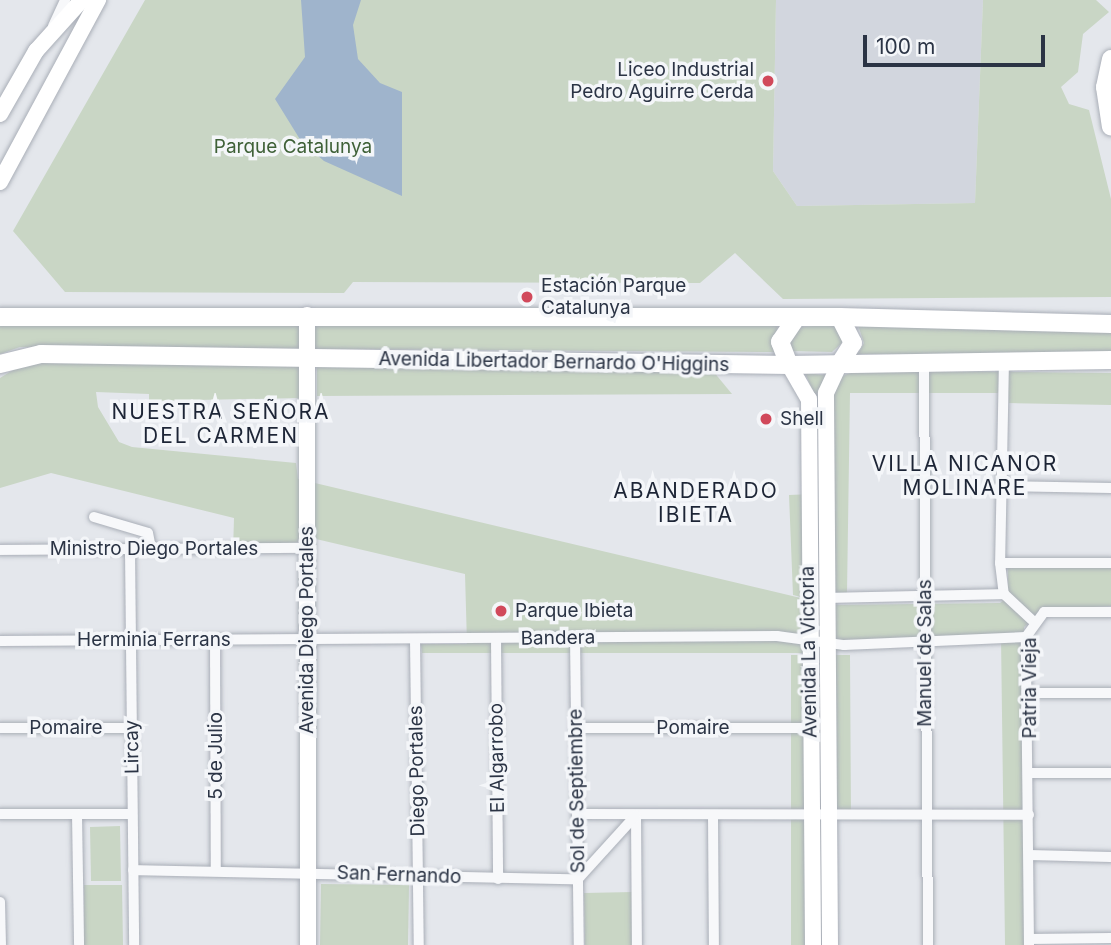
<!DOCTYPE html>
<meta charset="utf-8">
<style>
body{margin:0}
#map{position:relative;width:1111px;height:945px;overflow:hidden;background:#e4e7ec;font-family:Inter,sans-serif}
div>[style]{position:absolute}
.built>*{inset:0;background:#d2d6de}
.green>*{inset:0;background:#c9d6c5}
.water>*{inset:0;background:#9fb4cc}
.roads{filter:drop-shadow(0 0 2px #a9aeb7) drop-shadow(0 0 2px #a9aeb7)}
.street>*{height:10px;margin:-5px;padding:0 5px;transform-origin:5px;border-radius:5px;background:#f7f8fa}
.secondary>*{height:16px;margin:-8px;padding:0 8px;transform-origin:8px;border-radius:8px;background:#fff}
.primary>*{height:18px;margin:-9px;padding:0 9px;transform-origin:9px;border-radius:9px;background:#fff}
.dots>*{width:19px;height:19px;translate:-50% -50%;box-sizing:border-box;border:4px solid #f4f6f9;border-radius:50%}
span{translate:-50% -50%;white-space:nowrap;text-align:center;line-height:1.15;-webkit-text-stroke:7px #f4f6f9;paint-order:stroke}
.poi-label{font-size:19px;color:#2b3445}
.right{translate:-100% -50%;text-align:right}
.left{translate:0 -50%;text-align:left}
.park-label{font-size:19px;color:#3f6138}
.street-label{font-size:19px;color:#2b3445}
.neighbourhood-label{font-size:21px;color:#1d2536;letter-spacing:2px}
.scale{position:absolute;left:863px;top:35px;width:182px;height:32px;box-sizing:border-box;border:4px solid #2b3445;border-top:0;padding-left:9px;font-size:21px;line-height:24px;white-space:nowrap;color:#2b3445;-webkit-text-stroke:5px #f4f6f9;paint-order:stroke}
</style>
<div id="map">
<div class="built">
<div style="clip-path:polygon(776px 0,983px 0,975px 203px,797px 206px,773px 171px)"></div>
</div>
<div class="green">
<div style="clip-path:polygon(145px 0,776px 0,773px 171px,797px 206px,975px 203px,983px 0,1096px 0,1109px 12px,1083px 34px,1078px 72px,1061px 87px,1069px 104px,1089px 110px,1111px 199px,1111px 297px,783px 299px,735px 253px,700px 283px,353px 282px,344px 293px,65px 292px,13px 231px)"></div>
<div style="clip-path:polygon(0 322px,777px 324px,778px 352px,20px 347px,0 354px)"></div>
<div style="clip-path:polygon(836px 325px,845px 340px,832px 352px,791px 351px,785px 336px,793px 327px)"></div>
<div style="clip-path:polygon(858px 325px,1111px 329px,1111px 355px,858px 354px,864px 343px)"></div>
<div style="clip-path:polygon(26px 362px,300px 363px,300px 398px,149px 401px,149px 394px,96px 392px,98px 407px,119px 442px,132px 447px,296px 463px,298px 479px,805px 599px,805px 653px,422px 653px,421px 644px,467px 644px,465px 574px,299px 535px,299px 549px,233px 551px,234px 518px,51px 473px,0 488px,0 378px)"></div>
<div style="clip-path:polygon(317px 364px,713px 371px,732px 394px,317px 396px)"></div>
<div style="clip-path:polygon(856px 370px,1111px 373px,1111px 405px,1009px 403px,1008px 393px,850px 393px,847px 593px,827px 594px,827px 653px,812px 654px,813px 600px,793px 595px,789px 495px,813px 494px,814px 393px,805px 373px,841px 377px)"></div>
<div style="clip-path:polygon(1008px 568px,1111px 568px,1111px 606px,1042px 610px,1024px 627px,1029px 945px,1005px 945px,1001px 637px,834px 651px,833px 605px,1000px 603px,1008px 597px)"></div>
<div style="clip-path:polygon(791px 655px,850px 655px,851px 815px,830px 815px,830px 945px,791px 945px)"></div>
<div style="clip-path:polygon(120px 826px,121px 881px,91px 881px,90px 827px)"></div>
<div style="clip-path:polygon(321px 884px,409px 885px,408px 945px,320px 945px)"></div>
<div style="clip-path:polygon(84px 885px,122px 885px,123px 945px,84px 945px)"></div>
<div style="clip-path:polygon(633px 892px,634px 945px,585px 945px,584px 893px)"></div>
</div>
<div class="water">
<div style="clip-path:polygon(301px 0,361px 0,353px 25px,358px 59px,380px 83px,402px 92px,402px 196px,324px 161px,301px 141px,275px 99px,305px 57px)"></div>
</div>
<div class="roads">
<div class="street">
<div style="left:53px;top:26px;width:29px;rotate:-65deg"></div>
<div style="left:1004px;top:360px;width:203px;rotate:91.1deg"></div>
<div style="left:1000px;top:563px;width:31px;rotate:83deg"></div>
<div style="left:1004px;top:594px;width:38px;rotate:43deg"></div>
<div style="left:924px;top:361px;width:584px;rotate:89.61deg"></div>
<div style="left:1000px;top:486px;width:111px;rotate:1deg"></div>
<div style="left:94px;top:517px;width:56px;rotate:16.5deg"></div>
<div style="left:148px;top:533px;width:16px;rotate:79deg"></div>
<div style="left:130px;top:549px;width:396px;rotate:89.4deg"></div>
<div style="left:0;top:550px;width:307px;rotate:-0.4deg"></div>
<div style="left:1000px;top:563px;width:111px"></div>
<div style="left:830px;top:598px;width:174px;rotate:-1.3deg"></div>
<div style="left:575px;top:637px;width:308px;rotate:89.3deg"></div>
<div style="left:496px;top:638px;width:241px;rotate:89.5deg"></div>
<div style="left:415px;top:639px;width:306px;rotate:89.3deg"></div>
<div style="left:215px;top:640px;width:231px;rotate:89.8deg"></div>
<div style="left:0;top:641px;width:777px;rotate:-0.37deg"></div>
<div style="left:777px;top:636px;width:68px;rotate:7.7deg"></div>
<div style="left:844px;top:645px;width:182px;rotate:-2.5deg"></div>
<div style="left:1029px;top:693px;width:82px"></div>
<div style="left:0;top:728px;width:131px"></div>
<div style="left:576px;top:728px;width:234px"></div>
<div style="left:1030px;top:773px;width:81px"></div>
<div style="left:0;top:814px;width:132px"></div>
<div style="left:77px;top:814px;width:131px;rotate:89.1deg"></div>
<div style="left:577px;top:814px;width:452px;rotate:0.1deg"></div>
<div style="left:636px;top:815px;width:130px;rotate:89.6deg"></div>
<div style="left:713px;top:815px;width:130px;rotate:89.6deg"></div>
<div style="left:1029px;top:855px;width:82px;rotate:1.4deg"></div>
<div style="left:133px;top:870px;width:445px;rotate:1.2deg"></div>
<div style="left:578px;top:879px;width:86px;rotate:-47.8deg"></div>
<div style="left:0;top:902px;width:43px;rotate:88.7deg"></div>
<div style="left:1029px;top:939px;width:82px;rotate:-0.7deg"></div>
<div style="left:1029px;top:945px;width:308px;rotate:-90.6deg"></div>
<div style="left:1026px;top:637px;width:31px;rotate:-54deg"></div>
<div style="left:1044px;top:612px;width:67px"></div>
</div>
<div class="secondary">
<div style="left:0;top:114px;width:73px;rotate:-60.3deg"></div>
<div style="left:36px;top:51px;width:69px;rotate:-48deg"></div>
<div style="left:0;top:182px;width:207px;rotate:-61.7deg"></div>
<div style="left:307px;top:315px;width:630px;rotate:89.91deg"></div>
<div style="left:789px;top:365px;width:39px;rotate:60deg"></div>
<div style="left:809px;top:399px;width:546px;rotate:89.58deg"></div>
<div style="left:830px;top:945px;width:552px;rotate:-90.42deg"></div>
<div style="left:826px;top:393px;width:31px;rotate:-65deg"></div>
</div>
<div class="primary">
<div style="left:1111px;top:59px;width:29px;rotate:102deg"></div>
<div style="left:1105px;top:87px;width:40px;rotate:81.5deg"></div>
<div style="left:0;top:317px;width:840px"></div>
<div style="left:840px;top:317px;width:271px;rotate:1.5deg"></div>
<div style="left:0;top:364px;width:42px;rotate:-13.7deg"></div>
<div style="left:41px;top:354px;width:748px;rotate:0.84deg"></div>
<div style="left:789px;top:365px;width:322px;rotate:-0.9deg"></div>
<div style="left:789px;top:365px;width:25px;rotate:-111deg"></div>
<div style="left:780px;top:342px;width:29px;rotate:-56deg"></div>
<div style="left:839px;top:365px;width:26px;rotate:-58deg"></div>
<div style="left:853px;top:343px;width:29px;rotate:-117deg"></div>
</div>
</div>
<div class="dots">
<div style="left:768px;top:81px;background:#d1495b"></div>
<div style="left:527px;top:297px;background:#d1495b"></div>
<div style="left:766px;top:419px;background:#d1495b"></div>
<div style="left:501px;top:611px;background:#d1495b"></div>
</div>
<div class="poi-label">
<span class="right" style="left:754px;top:81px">Liceo Industrial<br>Pedro Aguirre Cerda</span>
<span class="left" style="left:541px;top:297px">Estación Parque<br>Catalunya</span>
<span class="left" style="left:780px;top:419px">Shell</span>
<span class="left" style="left:515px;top:611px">Parque Ibieta</span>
</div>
<div class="park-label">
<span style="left:293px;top:147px">Parque Catalunya</span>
</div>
<div class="street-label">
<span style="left:554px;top:362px;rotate:1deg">Avenida Libertador Bernardo O'Higgins</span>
<span style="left:154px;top:549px">Ministro Diego Portales</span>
<span style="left:307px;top:630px;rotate:-90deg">Avenida Diego Portales</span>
<span style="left:558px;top:638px;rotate:-1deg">Bandera</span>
<span style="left:154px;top:640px">Herminia Ferrans</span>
<span style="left:809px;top:652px;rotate:-91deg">Avenida La Victoria</span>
<span style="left:925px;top:653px;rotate:-90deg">Manuel de Salas</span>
<span style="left:1030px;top:688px;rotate:-90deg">Patria Vieja</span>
<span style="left:66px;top:728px">Pomaire</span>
<span style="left:693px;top:728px">Pomaire</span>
<span style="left:132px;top:747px;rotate:-91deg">Lircay</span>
<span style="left:216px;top:756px;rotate:-90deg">5 de Julio</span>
<span style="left:497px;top:758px;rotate:-91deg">El Algarrobo</span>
<span style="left:417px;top:771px;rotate:-91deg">Diego Portales</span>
<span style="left:577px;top:791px;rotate:-91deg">Sol de Septiembre</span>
<span style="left:399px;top:875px;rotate:2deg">San Fernando</span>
</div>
<div class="neighbourhood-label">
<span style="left:221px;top:424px">NUESTRA SEÑORA<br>DEL CARMEN</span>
<span style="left:965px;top:476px">VILLA NICANOR<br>MOLINARE</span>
<span style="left:696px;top:503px">ABANDERADO<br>IBIETA</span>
</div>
<div class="scale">100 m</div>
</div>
